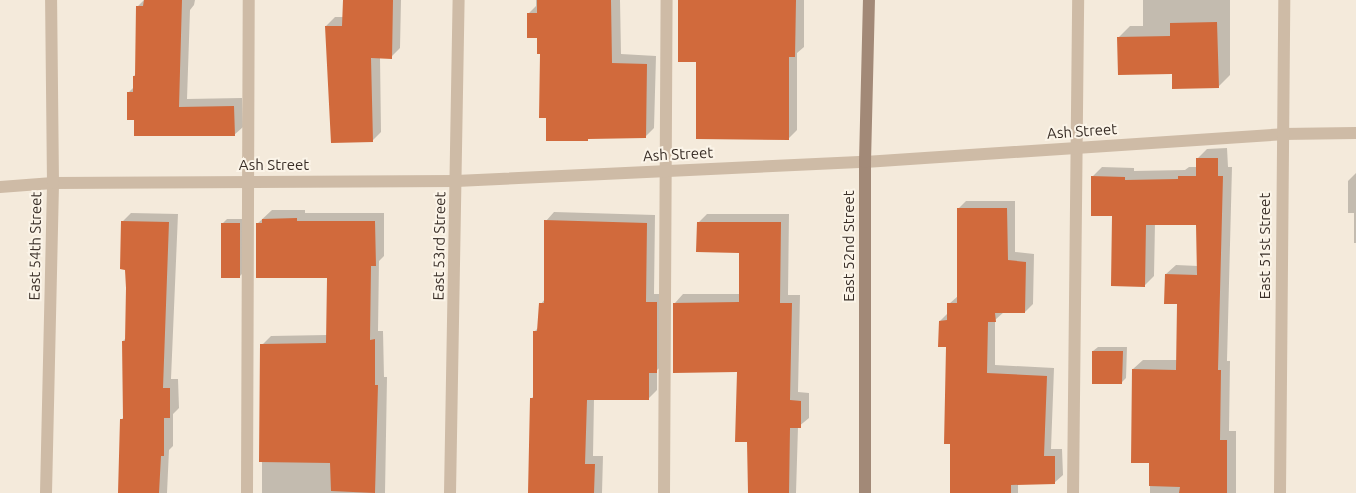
<!DOCTYPE html>
<style>
body{margin:0}
#map{position:relative;width:1356px;height:493px;overflow:hidden;background:#f4eadb;font-family:Ubuntu,sans-serif}
div>[style]{position:absolute}
.shadow>*{inset:0;background:#0003}
.building>*{inset:0;background:#d16a3c}
.service>*{height:12px;margin:-6px;padding:0 6px;transform-origin:6px;border-radius:6px;background:#cebba6}
.minor>*{height:12px;margin:-6px;padding:0 6px;transform-origin:6px;border-radius:6px;background:#cebba6}
.secondary>*{height:12px;margin:-6px;padding:0 6px;transform-origin:6px;border-radius:6px;background:#a28977}
span{translate:-50% -50%;white-space:nowrap;text-align:center;line-height:1.15;-webkit-text-stroke:4px #fbf4e8;paint-order:stroke}
.street-label{font-size:15px;color:#392e27}
</style>
<div id="map">
<div class="shadow">
<div style="clip-path:polygon(144px 0,195px 0,194px 5px,190px 10px,187px 99px,242px 98px,243px 127px,234px 135px,135px 119px,129px 92px,134px 87px,134px 76px,136px 74px,137px 7px)"></div>
<div style="clip-path:polygon(344px 0,401px 0,400px 48px,391px 57px,380px 57px,381px 132px,372px 141px,326px 26px,335px 17px,344px 17px)"></div>
<div style="clip-path:polygon(536px 0,620px 0,621px 54px,656px 56px,654px 128px,645px 137px,590px 137px,587px 140px,548px 116px,541px 53px,538px 37px,529px 13px,536px 6px)"></div>
<div style="clip-path:polygon(681px 0,804px 0,804px 47px,797px 53px,797px 130px,788px 139px,697px 61px)"></div>
<div style="clip-path:polygon(1143px 0,1230px 0,1230px 75px,1218px 87px,1173px 73px,1118px 38px,1130px 26px,1143px 26px)"></div>
<div style="clip-path:polygon(1227px 148px,1228px 167px,1232px 167px,1227px 361px,1230px 361px,1229px 431px,1236px 431px,1236px 493px,1150px 493px,1150px 461px,1133px 369px,1143px 360px,1177px 360px,1179px 303px,1166px 274px,1176px 265px,1198px 266px,1198px 224px,1155px 223px,1154px 276px,1145px 285px,1113px 215px,1092px 177px,1102px 167px,1134px 168px,1134px 171px,1185px 170px,1189px 167px,1197px 167px,1197px 159px,1207px 149px)"></div>
<div style="clip-path:polygon(1356px 173px,1356px 243px,1354px 243px,1354px 213px,1348px 213px,1348px 181px)"></div>
<div style="clip-path:polygon(966px 201px,1015px 201px,1015px 252px,1034px 254px,1033px 304px,1025px 312px,1004px 312px,995px 320px,995px 365px,1054px 368px,1051px 449px,1062px 449px,1063px 475px,1054px 483px,1018px 484px,1018px 493px,951px 493px,952px 443px,947px 346px,940px 321px,948px 313px,949px 304px,958px 296px,958px 209px)"></div>
<div style="clip-path:polygon(272px 210px,305px 210px,305px 213px,384px 213px,384px 256px,379px 261px,378px 331px,383px 331px,384px 377px,387px 377px,385px 493px,262px 493px,262px 345px,271px 336px,327px 335px,328px 277px,257px 224px)"></div>
<div style="clip-path:polygon(554px 212px,655px 215px,654px 294px,665px 294px,665px 363px,657px 370px,657px 390px,648px 399px,594px 399px,593px 456px,603px 456px,602px 493px,529px 493px,531px 399px,534px 396px,535px 331px,538px 328px,541px 304px,545px 299px,546px 221px)"></div>
<div style="clip-path:polygon(131px 213px,178px 214px,171px 379px,178px 379px,179px 408px,173px 414px,173px 446px,169px 450px,167px 493px,120px 493px,122px 419px,125px 416px,123px 341px,126px 338px,127px 288px,122px 222px)"></div>
<div style="clip-path:polygon(707px 214px,789px 214px,788px 295px,800px 295px,798px 392px,809px 393px,809px 418px,798px 427px,796px 493px,749px 493px,748px 441px,738px 371px,675px 303px,683px 294px,740px 294px,740px 252px,698px 223px)"></div>
<div style="clip-path:polygon(227px 219px,244px 219px,244px 272px,239px 277px,222px 224px)"></div>
<div style="clip-path:polygon(1098px 347px,1127px 347px,1126px 378px,1122px 382px,1093px 351px)"></div>
</div>
<div class="building">
<div style="clip-path:polygon(144px 0,182px 0,179px 107px,234px 106px,235px 136px,134px 136px,134px 120px,127px 120px,127px 92px,133px 92px,133px 76px,135px 76px,136px 6px,143px 6px)"></div>
<div style="clip-path:polygon(343px 0,393px 0,392px 59px,371px 58px,373px 142px,331px 143px,325px 26px,342px 26px)"></div>
<div style="clip-path:polygon(537px 0,611px 0,612px 63px,647px 64px,646px 138px,588px 139px,588px 141px,546px 141px,546px 118px,539px 118px,540px 54px,537px 54px,537px 38px,527px 38px,527px 13px,537px 13px)"></div>
<div style="clip-path:polygon(678px 0,796px 0,795px 57px,789px 57px,789px 140px,696px 139px,696px 62px,678px 62px)"></div>
<div style="clip-path:polygon(1217px 22px,1219px 88px,1172px 89px,1172px 74px,1118px 75px,1117px 37px,1170px 36px,1170px 23px)"></div>
<div style="clip-path:polygon(1196px 158px,1218px 158px,1218px 176px,1223px 176px,1218px 370px,1221px 370px,1220px 440px,1227px 440px,1227px 493px,1179px 493px,1180px 487px,1149px 486px,1149px 463px,1131px 463px,1132px 369px,1176px 370px,1177px 304px,1164px 304px,1165px 274px,1197px 275px,1196px 225px,1146px 225px,1145px 287px,1111px 286px,1112px 216px,1091px 216px,1091px 176px,1125px 177px,1125px 180px,1178px 179px,1178px 176px,1196px 176px)"></div>
<div style="clip-path:polygon(957px 208px,1007px 208px,1008px 260px,1026px 262px,1025px 313px,995px 313px,996px 322px,988px 322px,987px 373px,1047px 376px,1044px 456px,1055px 456px,1055px 484px,1011px 485px,1011px 493px,950px 493px,950px 444px,944px 444px,946px 347px,938px 347px,939px 321px,947px 320px,947px 303px,957px 303px)"></div>
<div style="clip-path:polygon(297px 218px,297px 221px,375px 221px,376px 266px,371px 266px,370px 340px,375px 339px,375px 385px,378px 385px,375px 493px,331px 491px,330px 463px,259px 462px,260px 344px,326px 343px,327px 278px,256px 278px,256px 223px,262px 223px,262px 219px)"></div>
<div style="clip-path:polygon(544px 220px,647px 223px,646px 302px,657px 302px,657px 373px,649px 373px,649px 400px,587px 400px,585px 464px,595px 464px,594px 493px,528px 493px,530px 398px,533px 398px,533px 331px,537px 331px,539px 303px,544px 303px)"></div>
<div style="clip-path:polygon(121px 221px,169px 222px,163px 388px,170px 388px,170px 418px,164px 418px,164px 456px,161px 456px,159px 493px,118px 493px,120px 419px,123px 419px,122px 341px,125px 341px,126px 288px,125px 270px,120px 269px)"></div>
<div style="clip-path:polygon(697px 222px,781px 222px,780px 303px,792px 303px,790px 400px,801px 401px,801px 428px,790px 428px,789px 493px,748px 493px,747px 442px,735px 442px,737px 372px,673px 373px,673px 303px,739px 302px,739px 253px,696px 252px)"></div>
<div style="clip-path:polygon(221px 223px,240px 223px,240px 278px,221px 278px)"></div>
<div style="clip-path:polygon(1092px 351px,1123px 351px,1122px 384px,1092px 384px)"></div>
</div>
<div class="service">
<div style="left:247px;top:493px;width:493px;rotate:-89.8deg"></div>
<div style="left:664px;top:493px;width:493px;rotate:-89.7deg"></div>
<div style="left:1073px;top:493px;width:493px;rotate:-89.4deg"></div>
</div>
<div class="minor">
<div style="left:0;top:187px;width:53px;rotate:-4.3deg"></div>
<div style="left:53px;top:183px;width:403px;rotate:-0.3deg"></div>
<div style="left:456px;top:181px;width:409px;rotate:-2.7deg"></div>
<div style="left:865px;top:162px;width:418px;rotate:-3.8deg"></div>
<div style="left:1282px;top:134px;width:74px;rotate:-0.8deg"></div>
<div style="left:46px;top:493px;width:310px;rotate:-88.7deg"></div>
<div style="left:53px;top:183px;width:183px;rotate:-90.6deg"></div>
<div style="left:450px;top:493px;width:493px;rotate:-89deg"></div>
<div style="left:1280px;top:493px;width:493px;rotate:-89.5deg"></div>
</div>
<div class="secondary">
<div style="left:865px;top:493px;width:331px;rotate:-90deg"></div>
<div style="left:865px;top:162px;width:162px;rotate:-88.6deg"></div>
</div>
<div class="street-label">
<span style="left:1082px;top:131px;rotate:-4deg">Ash Street</span>
<span style="left:678px;top:154px;rotate:-3deg">Ash Street</span>
<span style="left:274px;top:165px">Ash Street</span>
<span style="left:35px;top:246px;rotate:-89deg">East 54th Street</span>
<span style="left:439px;top:246px;rotate:-89deg">East 53rd Street</span>
<span style="left:849px;top:246px;rotate:-90deg">East 52nd Street</span>
<span style="left:1265px;top:246px;rotate:-90deg">East 51st Street</span>
</div>
</div>
